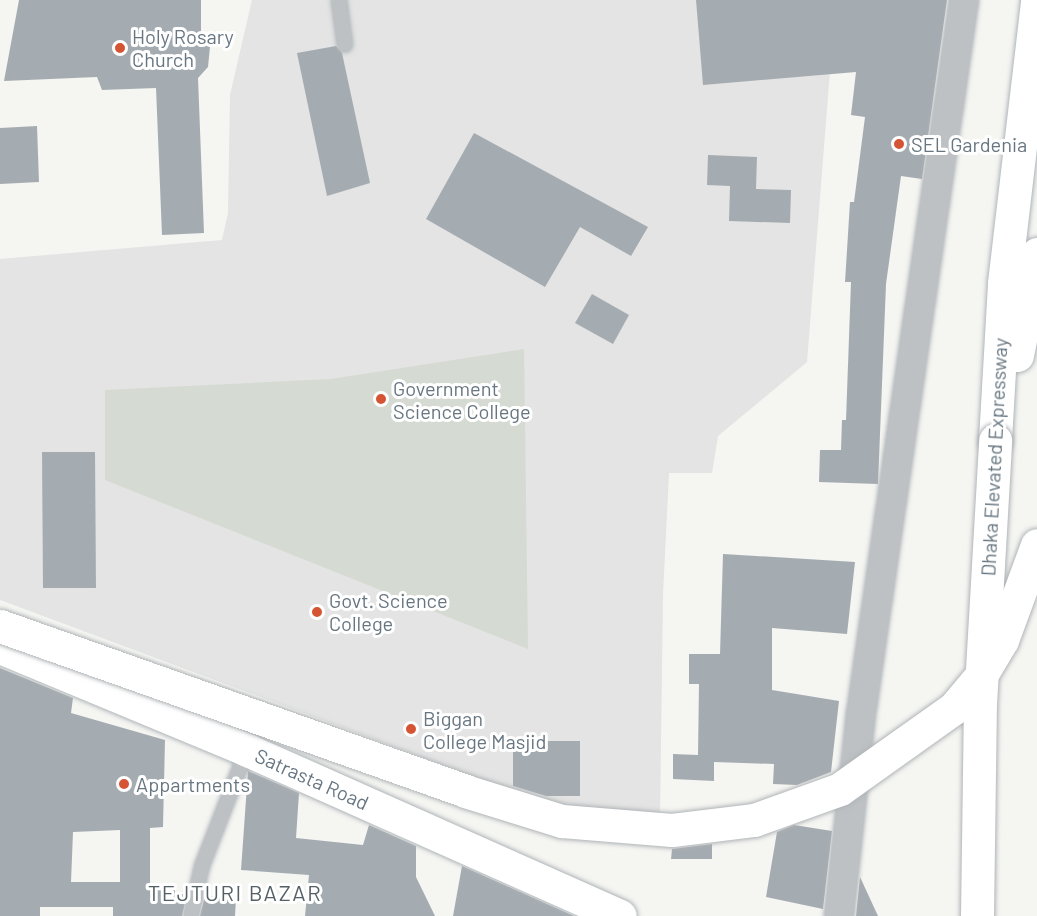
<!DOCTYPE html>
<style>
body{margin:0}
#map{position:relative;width:1037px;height:916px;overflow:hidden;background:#f5f5f2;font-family:Barlow,sans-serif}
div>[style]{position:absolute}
.built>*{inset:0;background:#e3e4e3}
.green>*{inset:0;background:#d5dad2}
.building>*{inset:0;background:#a5acb1}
.roads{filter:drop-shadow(0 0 2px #afb5b9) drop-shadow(0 0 2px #afb5b9)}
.lane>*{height:14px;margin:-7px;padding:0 7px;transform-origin:7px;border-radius:7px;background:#bdc1c4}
.street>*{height:28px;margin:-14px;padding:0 14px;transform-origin:14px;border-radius:14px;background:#bdc1c4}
.secondary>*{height:33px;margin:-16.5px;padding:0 16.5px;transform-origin:16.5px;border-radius:16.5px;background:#fff}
.highway>*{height:33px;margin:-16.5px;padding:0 16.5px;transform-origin:16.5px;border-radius:16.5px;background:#fff}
.bridges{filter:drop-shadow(0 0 2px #b0b4b7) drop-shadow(0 0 2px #b0b4b7)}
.highway-bridge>*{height:33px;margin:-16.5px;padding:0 16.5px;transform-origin:16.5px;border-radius:16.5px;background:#fff}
.dots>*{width:16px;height:16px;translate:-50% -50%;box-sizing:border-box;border:3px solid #fff;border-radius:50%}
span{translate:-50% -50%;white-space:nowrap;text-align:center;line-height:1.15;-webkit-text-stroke:6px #fff;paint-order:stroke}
.poi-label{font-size:20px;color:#677681}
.left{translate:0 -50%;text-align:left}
.street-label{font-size:20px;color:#677681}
.quarter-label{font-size:22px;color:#545f66;letter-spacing:1.5px}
</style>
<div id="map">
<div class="built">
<div style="clip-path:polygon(252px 0,824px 0,831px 58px,807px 362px,718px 436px,712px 473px,669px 473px,663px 594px,660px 816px,567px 811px,0 600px,0 259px,222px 240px,228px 213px,230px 95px)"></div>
</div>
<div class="green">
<div style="clip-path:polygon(524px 349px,528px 649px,105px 480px,105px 390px,331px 379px)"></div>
</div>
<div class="building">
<div style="clip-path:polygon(19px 0,201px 0,201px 31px,210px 47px,208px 67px,198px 78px,204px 233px,162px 235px,156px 88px,102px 90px,97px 77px,4px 81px)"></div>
<div style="clip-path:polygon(696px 0,947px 0,922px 179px,901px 176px,886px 284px,878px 484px,819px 482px,820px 450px,841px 450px,842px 420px,846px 420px,851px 282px,845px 282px,850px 202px,854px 202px,865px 117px,851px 115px,856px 72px,703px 85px)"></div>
<div style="clip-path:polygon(336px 46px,342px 53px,370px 183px,327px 196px,297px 53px)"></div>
<div style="clip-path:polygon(37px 126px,39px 182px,0 184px,0 128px)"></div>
<div style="clip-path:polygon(474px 133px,648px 227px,631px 256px,580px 227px,545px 287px,426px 219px)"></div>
<div style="clip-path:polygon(708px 155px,757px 157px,756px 189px,791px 190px,790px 223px,729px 221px,730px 186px,707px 185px)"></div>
<div style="clip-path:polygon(592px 294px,629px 315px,613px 344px,575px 323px)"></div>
<div style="clip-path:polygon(42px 452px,95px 452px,96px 588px,43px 588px)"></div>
<div style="clip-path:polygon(723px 554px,855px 562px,847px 634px,772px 628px,772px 690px,839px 701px,831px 772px,797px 785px,773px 784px,774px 764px,714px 762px,714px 781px,673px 779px,673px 754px,698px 755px,699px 684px,689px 684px,689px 654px,720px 654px)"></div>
<div style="clip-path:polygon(evenodd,0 668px,73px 698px,71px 713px,165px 740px,163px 827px,150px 828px,150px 884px,175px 884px,175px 894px,187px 894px,182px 916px,113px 916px,113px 907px,40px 907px,40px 916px,0 916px,0 668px,120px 830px,120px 882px,71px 882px,73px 832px,120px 830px)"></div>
<div style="clip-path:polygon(513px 741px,580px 741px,580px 796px,546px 796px,513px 786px)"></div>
<div style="clip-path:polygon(248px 771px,299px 793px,296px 838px,363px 845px,369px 825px,416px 846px,416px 877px,435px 916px,305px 916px,309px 875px,241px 870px)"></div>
<div style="clip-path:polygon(794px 825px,832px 831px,823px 909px,766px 897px,777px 832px)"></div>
<div style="clip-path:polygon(712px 844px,712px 859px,671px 859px,672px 849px)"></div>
<div style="clip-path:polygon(462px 866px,574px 916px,453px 916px)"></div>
<div style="clip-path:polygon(860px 877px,878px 916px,856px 916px)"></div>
<div style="clip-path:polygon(205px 896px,236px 898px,235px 916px,200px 916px)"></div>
</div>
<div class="roads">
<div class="lane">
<div style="left:339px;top:0;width:45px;rotate:82.4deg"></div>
<div style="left:191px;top:916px;width:51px;rotate:-77.6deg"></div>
<div style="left:202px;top:866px;width:124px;rotate:-68.8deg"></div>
</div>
<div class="street">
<div style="left:839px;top:916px;width:203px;rotate:-83.8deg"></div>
<div style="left:861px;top:714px;width:721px;rotate:-81.79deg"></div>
</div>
<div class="secondary">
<div style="left:0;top:647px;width:268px;rotate:22.6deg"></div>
<div style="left:247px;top:750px;width:408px;rotate:24deg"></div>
</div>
<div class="highway">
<div style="left:1017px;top:355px;width:103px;rotate:-78.8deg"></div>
<div style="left:995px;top:440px;width:157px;rotate:-86.7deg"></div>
<div style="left:1004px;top:283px;width:285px;rotate:-83.3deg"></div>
</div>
</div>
<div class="bridges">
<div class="highway-bridge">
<div style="left:0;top:626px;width:493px;rotate:19.5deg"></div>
<div style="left:465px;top:791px;width:102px;rotate:17.2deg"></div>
<div style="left:562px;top:821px;width:110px;rotate:4.7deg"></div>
<div style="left:672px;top:830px;width:83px;rotate:-7deg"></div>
<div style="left:754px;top:820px;width:91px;rotate:-19.8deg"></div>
<div style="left:840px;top:789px;width:140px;rotate:-35.4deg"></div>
<div style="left:954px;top:708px;width:40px;rotate:-50deg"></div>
<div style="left:980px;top:677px;width:43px;rotate:-59.3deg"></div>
<div style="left:1002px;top:640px;width:101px;rotate:-69.8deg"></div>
<div style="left:977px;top:916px;width:212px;rotate:-89.2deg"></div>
<div style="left:980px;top:704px;width:264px;rotate:-86.7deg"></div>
</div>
</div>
<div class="dots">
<div style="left:120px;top:48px;background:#d45433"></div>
<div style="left:899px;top:144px;background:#d45433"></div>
<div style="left:381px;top:399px;background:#d45433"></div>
<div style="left:317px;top:612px;background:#d45433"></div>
<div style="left:411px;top:729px;background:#d45433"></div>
<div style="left:124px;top:784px;background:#d45433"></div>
</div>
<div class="poi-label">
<span class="left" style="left:132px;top:48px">Holy Rosary<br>Church</span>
<span class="left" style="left:911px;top:144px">SEL Gardenia</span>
<span class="left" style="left:393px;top:400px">Government<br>Science College</span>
<span class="left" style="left:329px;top:612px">Govt. Science<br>College</span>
<span class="left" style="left:423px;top:730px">Biggan<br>College Masjid</span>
<span class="left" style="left:136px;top:784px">Appartments</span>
</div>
<div class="street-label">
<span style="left:994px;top:457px;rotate:-87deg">Dhaka Elevated Expressway</span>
<span style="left:312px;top:779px;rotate:24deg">Satrasta Road</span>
</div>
<div class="quarter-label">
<span style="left:235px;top:893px">TEJTURI BAZAR</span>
</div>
</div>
